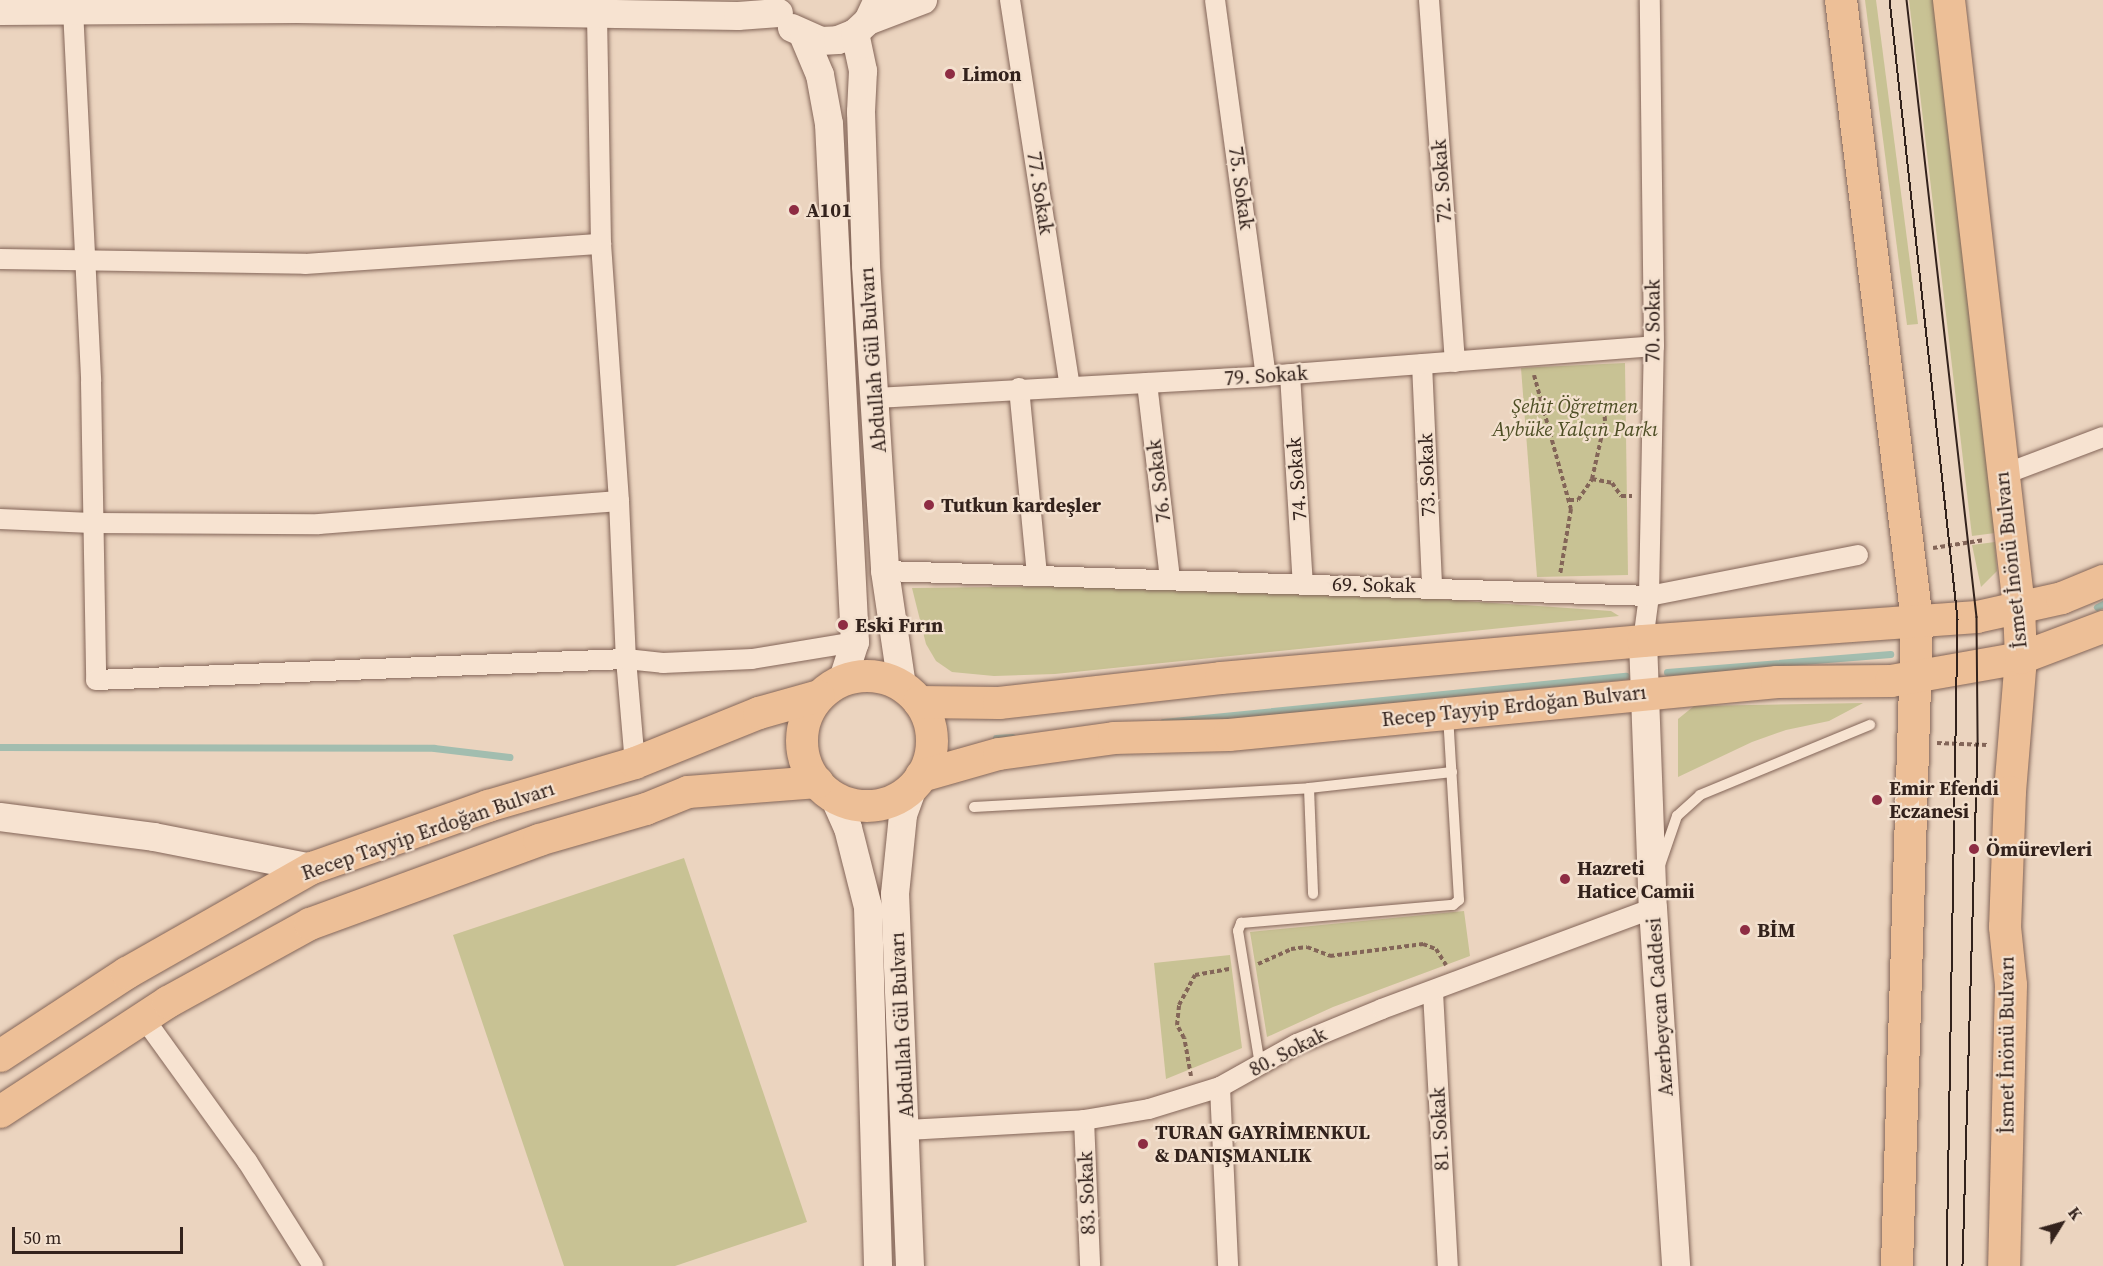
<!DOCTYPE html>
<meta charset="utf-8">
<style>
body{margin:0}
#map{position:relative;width:2103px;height:1266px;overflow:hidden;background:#ebd4bf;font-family:"Source Serif 4",serif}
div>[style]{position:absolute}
.green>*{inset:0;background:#c8c294}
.stream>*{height:7px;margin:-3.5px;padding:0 3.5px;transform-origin:3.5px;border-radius:3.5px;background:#a2bdaf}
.path>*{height:4px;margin-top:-2px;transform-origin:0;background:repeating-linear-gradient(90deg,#836558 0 4.5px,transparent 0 7.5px)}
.roads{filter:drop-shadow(0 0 2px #836558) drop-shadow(0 0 2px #836558)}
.lane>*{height:10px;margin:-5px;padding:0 5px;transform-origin:5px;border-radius:5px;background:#f7e3d1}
.street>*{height:20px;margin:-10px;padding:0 10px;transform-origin:10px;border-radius:10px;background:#f7e3d1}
.secondary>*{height:28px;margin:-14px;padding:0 14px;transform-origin:14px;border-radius:14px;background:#f7e3d1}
.primary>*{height:32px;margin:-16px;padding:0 16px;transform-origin:16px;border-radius:16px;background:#edbf97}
.primary>.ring{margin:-16px;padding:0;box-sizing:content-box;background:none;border:32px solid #edbf97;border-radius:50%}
.tram>*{height:1.5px;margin:-0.75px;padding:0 0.75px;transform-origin:0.75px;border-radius:0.75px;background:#33221c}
.dots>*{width:16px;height:16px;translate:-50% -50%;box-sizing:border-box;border:3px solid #f3e0ce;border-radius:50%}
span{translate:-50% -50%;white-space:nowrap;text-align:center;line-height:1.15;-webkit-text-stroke:4.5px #f3e0ce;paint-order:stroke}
.poi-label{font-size:20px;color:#33221c;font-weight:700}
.left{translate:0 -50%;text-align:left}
.street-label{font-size:20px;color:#33221c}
.park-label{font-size:20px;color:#4d4e24;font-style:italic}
.north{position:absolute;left:2031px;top:1194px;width:60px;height:60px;-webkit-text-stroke:4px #f3e0ce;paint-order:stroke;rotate:53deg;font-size:16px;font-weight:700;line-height:24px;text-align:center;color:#33221c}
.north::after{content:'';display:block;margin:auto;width:21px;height:27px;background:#33221c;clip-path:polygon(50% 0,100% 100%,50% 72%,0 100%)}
.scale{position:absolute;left:12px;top:1227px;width:171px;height:27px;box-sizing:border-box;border:3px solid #33221c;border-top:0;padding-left:8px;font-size:18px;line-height:21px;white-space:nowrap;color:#33221c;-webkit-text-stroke:4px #f3e0ce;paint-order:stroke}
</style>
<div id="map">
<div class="green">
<div style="clip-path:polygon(1865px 0,1876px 0,1918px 324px,1907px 325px)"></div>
<div style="clip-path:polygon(1909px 0,1934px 0,1995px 533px,1972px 536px)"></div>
<div style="clip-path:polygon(1625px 363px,1628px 575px,1537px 577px,1521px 368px)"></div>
<div style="clip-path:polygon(1995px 542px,1997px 571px,1981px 587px,1972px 545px)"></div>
<div style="clip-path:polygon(1090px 586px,1408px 597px,1611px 611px,1619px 616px,1055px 674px,994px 676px,952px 672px,936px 661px,926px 644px,912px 588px)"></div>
<div style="clip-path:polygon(1863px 703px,1829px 721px,1786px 730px,1752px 742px,1678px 777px,1678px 719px,1694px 706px)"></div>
<div style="clip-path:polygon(684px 858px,807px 1222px,675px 1266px,564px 1266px,453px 935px)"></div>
<div style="clip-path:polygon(1464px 911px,1470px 956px,1333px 1007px,1267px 1037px,1250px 932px)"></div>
<div style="clip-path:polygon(1230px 955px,1242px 1048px,1166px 1079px,1154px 963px)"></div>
</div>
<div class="stream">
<div style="left:2097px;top:607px;width:7px;rotate:-27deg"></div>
<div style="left:1667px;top:672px;width:224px;rotate:-4.6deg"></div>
<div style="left:1163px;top:722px;width:465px;rotate:-5.7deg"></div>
<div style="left:996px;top:738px;width:16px;rotate:-4deg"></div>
<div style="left:0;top:747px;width:434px;rotate:0.1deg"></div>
<div style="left:434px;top:748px;width:76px;rotate:6.8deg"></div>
</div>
<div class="path">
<div style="left:1534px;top:375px;width:139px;rotate:74.6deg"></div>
<div style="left:1571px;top:509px;width:67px;rotate:99.5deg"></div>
<div style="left:1592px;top:479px;width:20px;rotate:11deg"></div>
<div style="left:1612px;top:483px;width:16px;rotate:55deg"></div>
<div style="left:1621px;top:496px;width:11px"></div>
<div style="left:1569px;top:500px;width:9px"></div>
<div style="left:1578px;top:500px;width:25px;rotate:-56deg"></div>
<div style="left:1592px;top:479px;width:59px;rotate:-77.4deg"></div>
<div style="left:1605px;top:421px;width:14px;rotate:-94deg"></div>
<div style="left:1933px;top:548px;width:52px;rotate:-8.9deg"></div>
<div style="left:1937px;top:743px;width:50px;rotate:2.3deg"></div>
<div style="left:1258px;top:964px;width:36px;rotate:-24deg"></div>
<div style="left:1291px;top:949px;width:16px;rotate:-7deg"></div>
<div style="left:1307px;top:947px;width:25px;rotate:21deg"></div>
<div style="left:1330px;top:956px;width:94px;rotate:-7.4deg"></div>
<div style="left:1423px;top:944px;width:14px;rotate:21deg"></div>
<div style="left:1436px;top:949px;width:19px;rotate:58deg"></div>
<div style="left:1191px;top:1076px;width:39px;rotate:-100deg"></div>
<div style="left:1184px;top:1038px;width:15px;rotate:-118deg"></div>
<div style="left:1177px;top:1025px;width:20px;rotate:-84deg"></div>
<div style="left:1179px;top:1005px;width:34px;rotate:-62deg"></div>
<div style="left:1195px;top:975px;width:36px;rotate:-10deg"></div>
</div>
<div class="roads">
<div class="lane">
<div style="left:1309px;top:788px;width:106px;rotate:87.8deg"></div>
<div style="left:974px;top:807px;width:336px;rotate:-3.2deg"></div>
<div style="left:1309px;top:788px;width:144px;rotate:-6.4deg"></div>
<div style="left:1660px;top:865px;width:52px;rotate:-70.9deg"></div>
<div style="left:1677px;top:816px;width:31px;rotate:-42deg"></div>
<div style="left:1700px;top:795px;width:184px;rotate:-22.4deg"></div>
<div style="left:1260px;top:1065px;width:136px;rotate:-99.3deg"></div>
<div style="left:1238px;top:931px;width:9px;rotate:-69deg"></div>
<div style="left:1241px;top:923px;width:213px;rotate:-4.9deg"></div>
<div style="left:1453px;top:905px;width:8px;rotate:-40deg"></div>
<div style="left:1459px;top:900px;width:184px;rotate:-93.4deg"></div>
</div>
<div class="street">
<div style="left:1010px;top:0;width:391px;rotate:81.2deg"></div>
<div style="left:1215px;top:0;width:379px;rotate:82.3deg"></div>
<div style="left:1429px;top:0;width:363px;rotate:85.9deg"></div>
<div style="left:73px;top:9px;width:373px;rotate:87.2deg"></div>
<div style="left:91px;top:382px;width:298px;rotate:89deg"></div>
<div style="left:96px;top:680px;width:530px;rotate:-2.27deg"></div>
<div style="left:626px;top:659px;width:104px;rotate:85.1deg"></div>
<div style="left:0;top:259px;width:305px;rotate:0.9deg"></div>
<div style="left:305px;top:264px;width:297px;rotate:-3.9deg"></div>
<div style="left:1422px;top:364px;width:222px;rotate:87.4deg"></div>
<div style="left:1290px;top:374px;width:210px;rotate:86.5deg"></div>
<div style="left:1147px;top:383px;width:197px;rotate:83.3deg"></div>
<div style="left:1019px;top:388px;width:187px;rotate:84.5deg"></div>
<div style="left:877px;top:398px;width:390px;rotate:-3.2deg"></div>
<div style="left:1266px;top:376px;width:389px;rotate:-4.4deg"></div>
<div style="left:2002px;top:475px;width:108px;rotate:-20.6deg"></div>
<div style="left:619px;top:501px;width:158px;rotate:87.5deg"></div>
<div style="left:626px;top:659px;width:37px;rotate:6deg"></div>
<div style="left:663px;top:663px;width:89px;rotate:-2.6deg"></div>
<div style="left:752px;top:659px;width:104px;rotate:-9.4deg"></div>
<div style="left:0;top:519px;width:92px;rotate:2.5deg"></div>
<div style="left:92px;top:523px;width:227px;rotate:0.3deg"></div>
<div style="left:319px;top:524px;width:301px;rotate:-4.4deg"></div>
<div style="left:619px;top:501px;width:258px;rotate:-94deg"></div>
<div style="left:601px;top:244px;width:231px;rotate:-91deg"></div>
<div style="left:885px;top:571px;width:764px;rotate:1.87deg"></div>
<div style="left:1649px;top:596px;width:213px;rotate:-11.1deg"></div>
<div style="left:1643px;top:641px;width:45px;rotate:-82.4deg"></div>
<div style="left:1649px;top:596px;width:250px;rotate:-88.9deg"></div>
<div style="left:1654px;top:346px;width:346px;rotate:-90.7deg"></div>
<div style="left:1433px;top:992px;width:274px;rotate:86.9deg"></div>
<div style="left:143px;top:1017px;width:178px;rotate:54.2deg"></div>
<div style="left:247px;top:1161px;width:124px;rotate:57.8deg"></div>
<div style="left:1220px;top:1087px;width:179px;rotate:87.4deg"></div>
<div style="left:1084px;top:1120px;width:146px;rotate:87.6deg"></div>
<div style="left:907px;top:1130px;width:177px;rotate:-3.2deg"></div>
<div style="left:1084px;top:1120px;width:66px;rotate:-9.6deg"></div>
<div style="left:1149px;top:1109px;width:74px;rotate:-17.2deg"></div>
<div style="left:1220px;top:1087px;width:88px;rotate:-29.2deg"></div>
<div style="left:1297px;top:1044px;width:92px;rotate:-22.4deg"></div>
<div style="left:1382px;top:1009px;width:289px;rotate:-20.4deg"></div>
</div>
<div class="secondary">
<div style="left:0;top:11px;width:297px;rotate:-0.4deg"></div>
<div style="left:297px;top:9px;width:441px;rotate:0.9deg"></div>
<div style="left:738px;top:16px;width:41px;rotate:-4.2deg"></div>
<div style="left:868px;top:21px;width:59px;rotate:-20.9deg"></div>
<div style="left:792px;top:28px;width:32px;rotate:24deg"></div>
<div style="left:821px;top:41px;width:17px;rotate:-3deg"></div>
<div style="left:838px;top:40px;width:18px;rotate:-22deg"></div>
<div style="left:855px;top:33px;width:18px;rotate:-43deg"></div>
<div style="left:868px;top:21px;width:23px;rotate:-65deg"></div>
<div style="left:855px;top:33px;width:39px;rotate:78deg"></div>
<div style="left:863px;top:71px;width:41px;rotate:92.8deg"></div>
<div style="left:861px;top:112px;width:154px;rotate:88.1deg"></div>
<div style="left:866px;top:266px;width:306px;rotate:86.4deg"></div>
<div style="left:885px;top:571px;width:116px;rotate:81.6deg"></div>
<div style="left:804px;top:37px;width:41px;rotate:67.2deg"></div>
<div style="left:820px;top:75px;width:50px;rotate:79.6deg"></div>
<div style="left:829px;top:124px;width:519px;rotate:87.13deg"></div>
<div style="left:855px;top:642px;width:40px;rotate:108deg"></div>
<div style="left:1643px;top:641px;width:267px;rotate:87.9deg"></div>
<div style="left:1653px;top:908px;width:359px;rotate:86.3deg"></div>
<div style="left:834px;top:797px;width:34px;rotate:66deg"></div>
<div style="left:848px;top:828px;width:81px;rotate:75.8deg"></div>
<div style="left:868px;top:907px;width:359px;rotate:88.4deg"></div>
<div style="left:0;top:817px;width:155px;rotate:7.4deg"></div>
<div style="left:154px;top:837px;width:161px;rotate:11.1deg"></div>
<div style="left:910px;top:1266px;width:372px;rotate:-92.3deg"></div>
<div style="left:895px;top:894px;width:79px;rotate:-84.2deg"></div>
<div style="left:903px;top:815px;width:30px;rotate:-70deg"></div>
</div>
<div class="primary">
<div style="left:1841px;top:0;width:626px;rotate:83.02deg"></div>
<div style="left:1917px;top:621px;width:645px;rotate:91.78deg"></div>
<div style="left:1949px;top:0;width:611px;rotate:83.42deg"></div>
<div style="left:2019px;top:607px;width:51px;rotate:87.8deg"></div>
<div style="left:2021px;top:658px;width:134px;rotate:94.7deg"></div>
<div style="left:2010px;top:792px;width:135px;rotate:92.1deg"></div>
<div style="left:2005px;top:927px;width:58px;rotate:84.1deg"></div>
<div style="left:2011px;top:985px;width:281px;rotate:91.4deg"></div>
<div class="ring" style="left:802px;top:676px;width:98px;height:98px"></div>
<div style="left:919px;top:702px;width:80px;rotate:0.7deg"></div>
<div style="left:999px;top:703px;width:223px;rotate:-6.4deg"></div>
<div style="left:1221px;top:678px;width:424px;rotate:-5deg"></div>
<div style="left:1643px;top:641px;width:335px;rotate:-4.1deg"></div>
<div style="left:1977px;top:617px;width:87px;rotate:-12.6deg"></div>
<div style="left:2062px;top:598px;width:44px;rotate:-22.5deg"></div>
<div style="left:921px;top:776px;width:81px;rotate:-15.8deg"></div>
<div style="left:999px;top:754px;width:116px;rotate:-7.9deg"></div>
<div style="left:1114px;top:738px;width:115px;rotate:-1.5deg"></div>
<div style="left:1229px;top:735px;width:551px;rotate:-5.52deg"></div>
<div style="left:1777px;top:682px;width:114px;rotate:-0.5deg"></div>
<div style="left:1891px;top:681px;width:132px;rotate:-10deg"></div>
<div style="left:2021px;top:658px;width:88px;rotate:-20.7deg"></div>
<div style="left:0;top:1056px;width:152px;rotate:-33.2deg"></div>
<div style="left:127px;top:973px;width:213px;rotate:-29.6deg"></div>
<div style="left:312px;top:868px;width:187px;rotate:-19.4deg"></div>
<div style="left:488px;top:806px;width:153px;rotate:-16.3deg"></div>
<div style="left:635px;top:763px;width:134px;rotate:-22deg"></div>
<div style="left:759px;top:713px;width:62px;rotate:-15.8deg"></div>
<div style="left:0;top:1112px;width:201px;rotate:-33.2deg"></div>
<div style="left:168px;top:1002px;width:162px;rotate:-28.8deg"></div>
<div style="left:310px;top:924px;width:244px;rotate:-20.1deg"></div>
<div style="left:539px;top:840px;width:111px;rotate:-16.2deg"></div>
<div style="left:646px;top:809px;width:45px;rotate:-22deg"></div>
<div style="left:688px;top:792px;width:130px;rotate:-4.4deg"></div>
</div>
</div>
<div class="tram">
<div style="left:1890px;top:0;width:623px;rotate:83.73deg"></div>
<div style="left:1958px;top:619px;width:647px;rotate:90.97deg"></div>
<div style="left:1907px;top:0;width:621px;rotate:83.53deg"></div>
<div style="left:1977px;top:617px;width:127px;rotate:89.5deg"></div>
<div style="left:1978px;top:744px;width:522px;rotate:91.65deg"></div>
</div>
<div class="dots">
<div style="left:950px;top:74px;background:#8e2c43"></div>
<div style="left:794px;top:210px;background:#8e2c43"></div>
<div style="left:929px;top:505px;background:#8e2c43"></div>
<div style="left:843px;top:625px;background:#8e2c43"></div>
<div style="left:1877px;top:800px;background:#8e2c43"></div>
<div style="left:1974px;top:849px;background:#8e2c43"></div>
<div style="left:1565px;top:879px;background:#8e2c43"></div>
<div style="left:1745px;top:930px;background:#8e2c43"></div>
<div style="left:1143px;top:1144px;background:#8e2c43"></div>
</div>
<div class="poi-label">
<span class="left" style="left:962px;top:74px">Limon</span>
<span class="left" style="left:806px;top:210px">A101</span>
<span class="left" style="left:941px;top:505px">Tutkun kardeşler</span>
<span class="left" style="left:855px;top:625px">Eski Fırın</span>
<span class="left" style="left:1889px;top:800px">Emir Efendi<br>Eczanesi</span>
<span class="left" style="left:1986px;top:849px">Ömürevleri</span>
<span class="left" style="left:1577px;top:880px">Hazreti<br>Hatice Camii</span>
<span class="left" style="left:1757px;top:930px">BİM</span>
<span class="left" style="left:1155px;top:1144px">TURAN GAYRİMENKUL<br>&amp; DANIŞMANLIK</span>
</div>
<div class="street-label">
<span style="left:1442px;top:181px;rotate:-94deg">72. Sokak</span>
<span style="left:1241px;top:188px;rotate:82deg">75. Sokak</span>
<span style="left:1040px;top:193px;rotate:81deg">77. Sokak</span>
<span style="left:1653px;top:321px;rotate:-90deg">70. Sokak</span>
<span style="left:873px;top:360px;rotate:-94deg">Abdullah Gül Bulvarı</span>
<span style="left:1266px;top:376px;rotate:-4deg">79. Sokak</span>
<span style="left:1427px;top:475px;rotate:-92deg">73. Sokak</span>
<span style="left:1297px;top:479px;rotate:-94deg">74. Sokak</span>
<span style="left:1159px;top:481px;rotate:-97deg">76. Sokak</span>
<span style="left:2011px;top:560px;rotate:-96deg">İsmet İnönü Bulvarı</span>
<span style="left:1374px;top:585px;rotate:1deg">69. Sokak</span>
<span style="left:1514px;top:706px;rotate:-6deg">Recep Tayyip Erdoğan Bulvarı</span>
<span style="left:428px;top:831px;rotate:-19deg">Recep Tayyip Erdoğan Bulvarı</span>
<span style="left:1660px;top:1007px;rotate:-94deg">Azerbeycan Caddesi</span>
<span style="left:902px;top:1025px;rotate:-93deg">Abdullah Gül Bulvarı</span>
<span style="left:2007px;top:1045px;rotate:-90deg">İsmet İnönü Bulvarı</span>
<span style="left:1288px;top:1052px;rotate:-27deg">80. Sokak</span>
<span style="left:1440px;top:1129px;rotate:-93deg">81. Sokak</span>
<span style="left:1087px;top:1193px;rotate:-92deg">83. Sokak</span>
</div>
<div class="park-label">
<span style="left:1575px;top:418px">Şehit Öğretmen<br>Aybüke Yalçın Parkı</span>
</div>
<div class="north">K</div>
<div class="scale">50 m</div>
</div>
